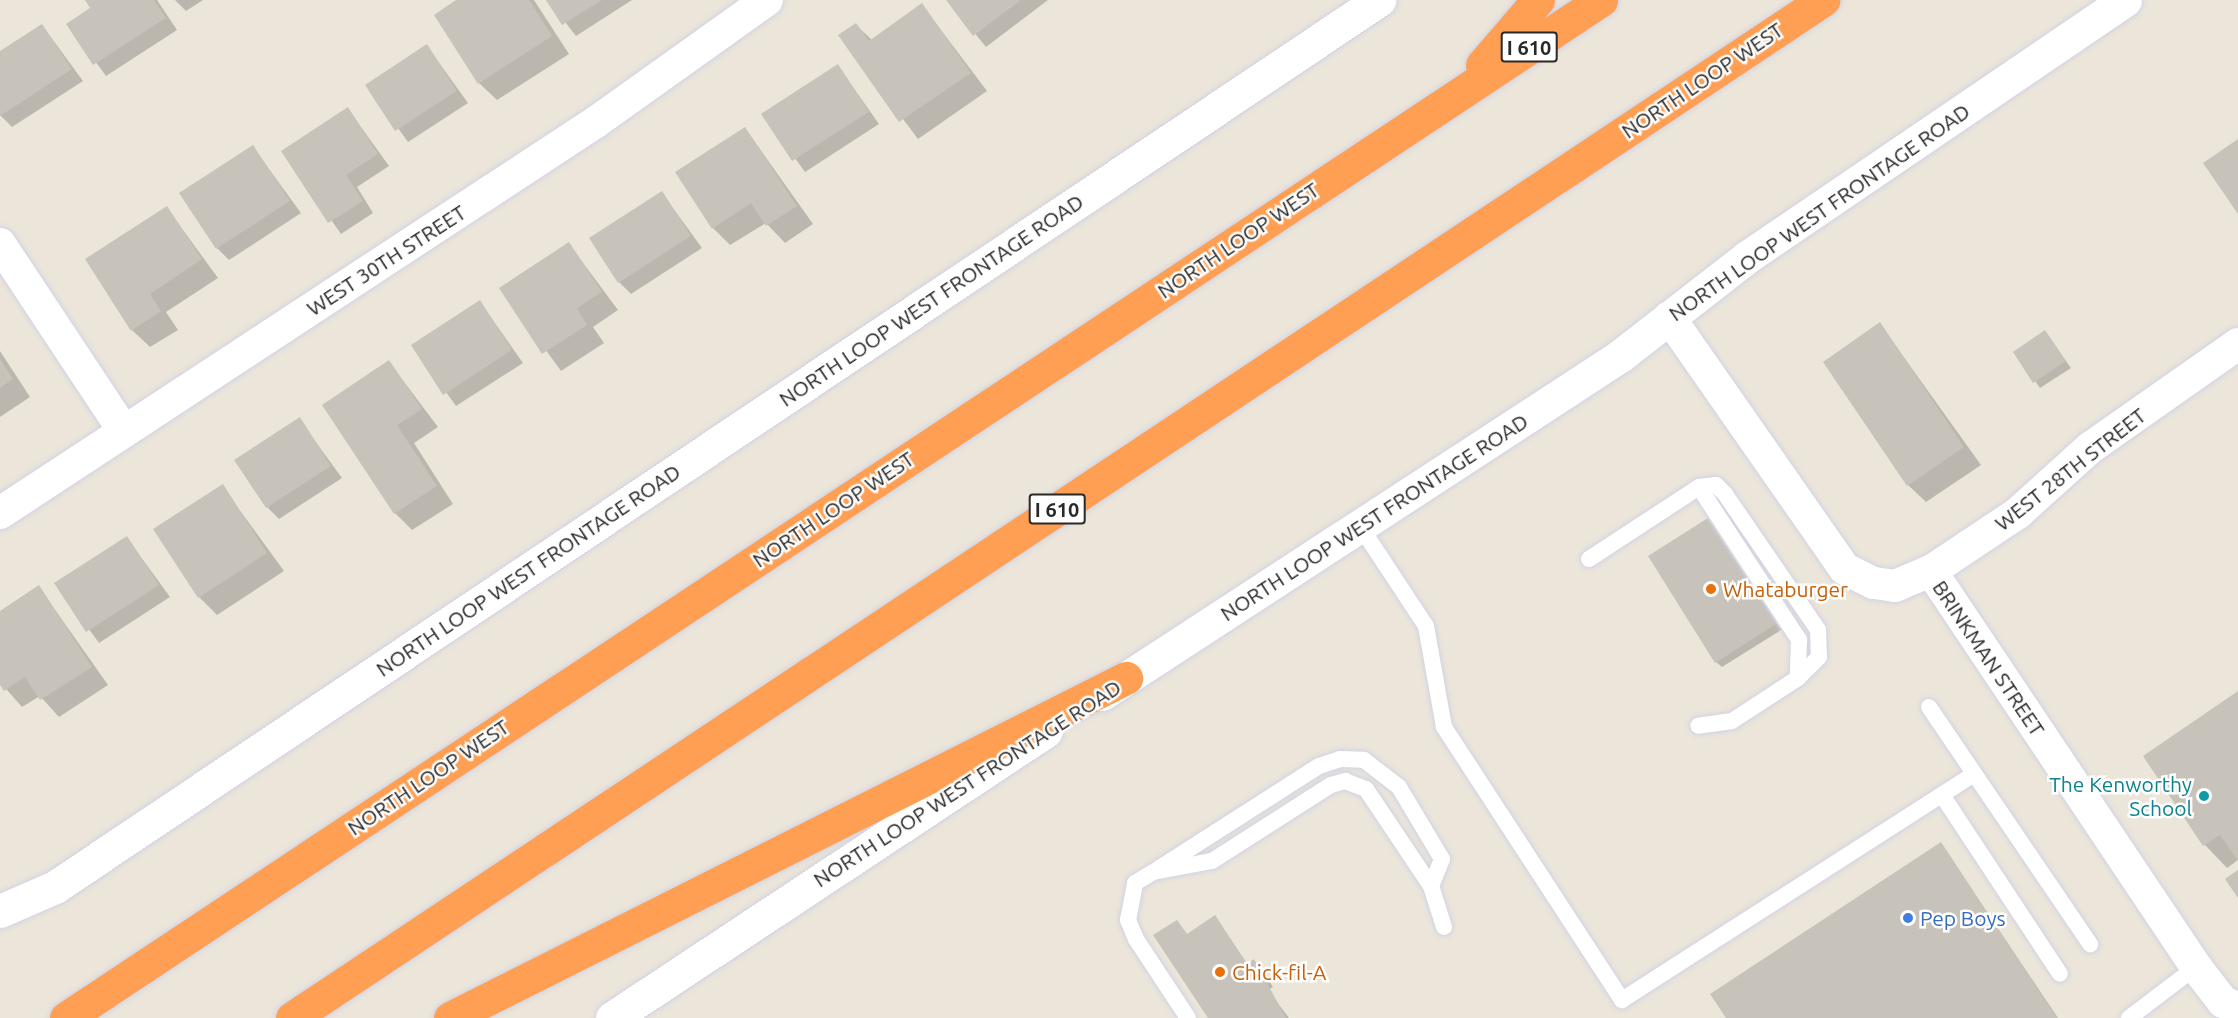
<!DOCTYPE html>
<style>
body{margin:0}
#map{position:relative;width:2238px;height:1018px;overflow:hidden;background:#ece5da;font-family:Ubuntu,sans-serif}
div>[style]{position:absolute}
.shadow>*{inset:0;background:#0003}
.building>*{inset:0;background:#c7c2ba}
.roads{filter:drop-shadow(0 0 2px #d0d3e3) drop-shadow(0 0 2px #d0d3e3)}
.lane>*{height:16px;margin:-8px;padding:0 8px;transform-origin:8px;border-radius:8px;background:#fff}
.street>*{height:32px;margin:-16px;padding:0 16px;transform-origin:16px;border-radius:16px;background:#fff}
.secondary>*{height:33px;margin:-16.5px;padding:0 16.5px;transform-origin:16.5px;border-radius:16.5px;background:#fff}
.highway>*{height:33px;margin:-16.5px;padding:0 16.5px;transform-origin:16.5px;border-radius:16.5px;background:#ff9f53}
.dots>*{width:16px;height:16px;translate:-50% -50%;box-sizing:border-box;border:3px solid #fff;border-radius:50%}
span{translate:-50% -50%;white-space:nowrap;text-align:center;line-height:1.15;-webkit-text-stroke:5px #fff;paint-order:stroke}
.shield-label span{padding:2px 4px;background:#fff;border:2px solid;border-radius:4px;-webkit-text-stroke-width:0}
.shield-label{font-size:20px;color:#292929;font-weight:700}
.street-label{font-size:21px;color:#292929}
.food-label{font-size:21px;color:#c56008}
.left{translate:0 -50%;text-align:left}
.culture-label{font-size:21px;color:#0d838f}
.right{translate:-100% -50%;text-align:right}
.shop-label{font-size:21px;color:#366cbe}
</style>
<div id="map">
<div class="shadow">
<div style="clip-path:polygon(87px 0,157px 0,177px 30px,106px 76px,68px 24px,92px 8px)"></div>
<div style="clip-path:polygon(175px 0,203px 0,186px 11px)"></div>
<div style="clip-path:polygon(459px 0,534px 0,569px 54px,497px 100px,479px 83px)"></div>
<div style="clip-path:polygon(548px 0,632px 0,576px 36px)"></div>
<div style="clip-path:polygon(948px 0,1048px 0,986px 47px)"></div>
<div style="clip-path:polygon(922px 5px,987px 91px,918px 139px,840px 35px,856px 25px,872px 40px)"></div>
<div style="clip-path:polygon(42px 25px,83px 81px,12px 127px,0 115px,0 53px)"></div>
<div style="clip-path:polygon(427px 46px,468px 103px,408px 142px,367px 85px)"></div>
<div style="clip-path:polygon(838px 66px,879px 124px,805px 172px,763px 114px)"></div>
<div style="clip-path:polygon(348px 109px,389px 166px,357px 187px,373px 213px,341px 234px,283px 151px)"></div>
<div style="clip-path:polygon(745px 128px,813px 224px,785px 243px,766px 223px,730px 245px,713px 228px)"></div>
<div style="clip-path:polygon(253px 147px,301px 213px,229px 260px,217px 248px)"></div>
<div style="clip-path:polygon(662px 193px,702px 248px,631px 294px,619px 282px)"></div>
<div style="clip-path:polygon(167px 208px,218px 278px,166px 312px,178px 330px,150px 347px,132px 330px)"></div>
<div style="clip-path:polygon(569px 244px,618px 310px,593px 327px,604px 343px,561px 371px,501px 288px)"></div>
<div style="clip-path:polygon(480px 302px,523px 363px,456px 406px,413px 346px)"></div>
<div style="clip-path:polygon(1880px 324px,1981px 465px,1926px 502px,1908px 485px)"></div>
<div style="clip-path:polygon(2045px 332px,2071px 368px,2040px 388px,2015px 352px)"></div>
<div style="clip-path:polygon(0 351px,30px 397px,0 417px)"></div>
<div style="clip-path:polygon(389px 362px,438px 427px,414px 443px,453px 504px,412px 530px,395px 513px)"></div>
<div style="clip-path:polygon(299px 419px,342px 478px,279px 519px,267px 507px)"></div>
<div style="clip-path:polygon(222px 486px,284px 571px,217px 615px,199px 597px)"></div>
<div style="clip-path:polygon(1708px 519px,1781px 630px,1722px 667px,1716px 662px)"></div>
<div style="clip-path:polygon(127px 538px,170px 597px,99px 643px,56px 584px)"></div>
<div style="clip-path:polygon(39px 587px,108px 685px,59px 717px,40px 696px,22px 707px,0 682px,0 612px)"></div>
<div style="clip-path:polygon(2238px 693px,2238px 860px,2227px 868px,2205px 845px,2145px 757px)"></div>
<div style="clip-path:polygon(1941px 844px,2058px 1018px,1727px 1018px)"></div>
<div style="clip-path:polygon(1215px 917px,1248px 965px,1254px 961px,1260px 967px,1273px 987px,1268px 990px,1289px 1018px,1210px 1018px,1177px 922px,1188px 936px)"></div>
</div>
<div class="building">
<div style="clip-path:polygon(85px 0,154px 0,166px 18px,93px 65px,66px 24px,90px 8px)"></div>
<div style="clip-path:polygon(456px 0,529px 0,552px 36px,478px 84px,434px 15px)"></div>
<div style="clip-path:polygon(546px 0,602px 0,562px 25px)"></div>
<div style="clip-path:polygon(946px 0,1021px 0,973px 36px)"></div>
<div style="clip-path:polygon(922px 3px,971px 73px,899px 122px,838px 35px,856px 23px,869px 41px)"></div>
<div style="clip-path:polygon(42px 24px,72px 69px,0 116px,0 51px)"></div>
<div style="clip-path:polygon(427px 44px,457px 91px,395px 131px,365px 85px)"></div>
<div style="clip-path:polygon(838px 64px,869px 112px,792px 161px,761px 114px)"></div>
<div style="clip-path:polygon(348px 107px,378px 154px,346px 175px,363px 201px,328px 223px,281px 151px)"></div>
<div style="clip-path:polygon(745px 127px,797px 206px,766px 226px,751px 203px,712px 229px,675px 172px)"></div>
<div style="clip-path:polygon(2238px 139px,2238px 214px,2203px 163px)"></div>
<div style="clip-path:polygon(253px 145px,290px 201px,216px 249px,179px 193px)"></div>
<div style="clip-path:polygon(662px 191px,691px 236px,618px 283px,589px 238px)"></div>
<div style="clip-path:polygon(167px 206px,202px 259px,150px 294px,161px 311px,131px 331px,85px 259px)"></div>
<div style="clip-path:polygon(569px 242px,602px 292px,577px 308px,587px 325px,542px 354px,499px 288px)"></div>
<div style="clip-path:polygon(480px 300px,512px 350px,443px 395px,411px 345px)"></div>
<div style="clip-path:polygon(1880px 322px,1964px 447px,1907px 486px,1823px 362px)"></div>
<div style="clip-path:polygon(2045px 330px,2066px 361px,2033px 383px,2013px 352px)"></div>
<div style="clip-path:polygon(0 359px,13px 379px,0 388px)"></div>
<div style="clip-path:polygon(389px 360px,422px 409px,397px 425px,437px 486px,394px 514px,322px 405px)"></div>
<div style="clip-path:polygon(300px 417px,331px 466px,266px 508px,234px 460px)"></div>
<div style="clip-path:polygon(223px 484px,267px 553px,198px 598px,153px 529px)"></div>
<div style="clip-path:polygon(1708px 518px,1776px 624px,1715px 663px,1648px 556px)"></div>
<div style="clip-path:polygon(127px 536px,159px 585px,86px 632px,54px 583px)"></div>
<div style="clip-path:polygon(39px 585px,92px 667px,40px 700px,25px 677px,4px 691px,0 685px,0 611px)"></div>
<div style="clip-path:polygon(2238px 691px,2238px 861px,2220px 835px,2203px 846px,2143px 756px)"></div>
<div style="clip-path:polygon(1941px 842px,2057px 1018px,1726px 1018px,1710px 994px)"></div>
<div style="clip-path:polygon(2238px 870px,2238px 898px,2225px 879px)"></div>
<div style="clip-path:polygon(1215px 915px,1247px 964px,1254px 959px,1286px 1018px,1208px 1018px,1153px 935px,1177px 920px,1187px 934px)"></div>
</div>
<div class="roads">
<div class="lane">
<div style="left:1699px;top:487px;width:17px;rotate:-7deg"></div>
<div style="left:1716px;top:485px;width:13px;rotate:45deg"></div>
<div style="left:1725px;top:494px;width:165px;rotate:55.6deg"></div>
<div style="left:1818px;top:630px;width:27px;rotate:88deg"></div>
<div style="left:1819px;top:657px;width:30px;rotate:135deg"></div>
<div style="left:1362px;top:529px;width:116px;rotate:56.6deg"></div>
<div style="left:1426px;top:626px;width:103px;rotate:79.9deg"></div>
<div style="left:1444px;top:727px;width:326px;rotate:56.9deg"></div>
<div style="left:1622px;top:1000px;width:418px;rotate:-32.7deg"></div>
<div style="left:1589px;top:559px;width:131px;rotate:-33.2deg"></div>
<div style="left:1699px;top:487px;width:183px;rotate:56.8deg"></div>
<div style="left:1799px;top:640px;width:38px;rotate:92deg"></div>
<div style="left:1798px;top:678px;width:79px;rotate:146.9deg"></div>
<div style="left:1732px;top:721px;width:34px;rotate:172deg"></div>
<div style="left:1929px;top:707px;width:287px;rotate:55.8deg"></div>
<div style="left:1942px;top:795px;width:214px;rotate:56.6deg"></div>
<div style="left:1158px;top:869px;width:191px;rotate:-32.6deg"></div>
<div style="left:1319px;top:766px;width:22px;rotate:-18deg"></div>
<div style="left:1340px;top:759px;width:24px;rotate:2deg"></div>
<div style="left:1364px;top:760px;width:44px;rotate:37.6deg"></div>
<div style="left:1399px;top:787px;width:84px;rotate:59.2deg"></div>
<div style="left:1442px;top:859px;width:29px;rotate:112deg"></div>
<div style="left:1188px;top:1018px;width:95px;rotate:-123.4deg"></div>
<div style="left:1136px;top:939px;width:21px;rotate:-113deg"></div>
<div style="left:1128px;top:920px;width:38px;rotate:-79deg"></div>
<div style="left:1135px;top:883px;width:21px;rotate:-31deg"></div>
<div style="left:1153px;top:872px;width:60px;rotate:-10.6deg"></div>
<div style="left:1212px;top:861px;width:141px;rotate:-32.6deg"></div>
<div style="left:1331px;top:785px;width:15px;rotate:-16deg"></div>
<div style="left:1345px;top:781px;width:22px;rotate:21deg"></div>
<div style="left:1366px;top:789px;width:117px;rotate:56.2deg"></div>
<div style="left:1431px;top:886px;width:43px;rotate:72.4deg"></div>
<div style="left:2129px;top:1018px;width:84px;rotate:-37.3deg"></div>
</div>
<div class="street">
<div style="left:0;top:244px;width:224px;rotate:56.5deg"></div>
<div style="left:1669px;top:317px;width:307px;rotate:55.1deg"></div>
<div style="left:1845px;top:569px;width:32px;rotate:26deg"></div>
<div style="left:1874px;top:583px;width:21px;rotate:8deg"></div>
<div style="left:1895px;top:586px;width:39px;rotate:-23deg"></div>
<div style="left:1931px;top:571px;width:105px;rotate:-33.7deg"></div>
<div style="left:2018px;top:513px;width:97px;rotate:-42.1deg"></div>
<div style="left:2090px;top:448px;width:181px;rotate:-35.1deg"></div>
<div style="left:0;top:513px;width:713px;rotate:-33.27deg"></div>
<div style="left:596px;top:122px;width:210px;rotate:-35.5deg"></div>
<div style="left:1931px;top:571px;width:476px;rotate:56.2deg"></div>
<div style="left:2196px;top:967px;width:44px;rotate:52.4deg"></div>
<div style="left:2223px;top:1002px;width:16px;rotate:22deg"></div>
</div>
<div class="secondary">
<div style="left:1102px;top:694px;width:619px;rotate:-33.12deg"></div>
<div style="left:1620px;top:356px;width:161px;rotate:-37.9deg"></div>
<div style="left:1747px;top:257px;width:457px;rotate:-34.2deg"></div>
<div style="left:0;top:911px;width:60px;rotate:-23.6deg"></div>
<div style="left:55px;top:887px;width:1594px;rotate:-33.82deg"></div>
<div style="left:612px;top:1018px;width:520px;rotate:-33.48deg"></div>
</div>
<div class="highway">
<div style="left:1482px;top:65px;width:86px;rotate:-49.3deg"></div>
<div style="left:66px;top:1018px;width:1842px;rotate:-33.55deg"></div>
<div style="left:292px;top:1018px;width:1839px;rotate:-33.62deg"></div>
<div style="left:450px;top:1018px;width:757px;rotate:-26.7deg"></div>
</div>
</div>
<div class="dots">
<div style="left:1711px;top:589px;background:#e8710a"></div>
<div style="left:2204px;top:796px;background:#0f9aa8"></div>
<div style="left:1908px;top:918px;background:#3f7fe0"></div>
<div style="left:1220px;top:972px;background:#e8710a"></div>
</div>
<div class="shield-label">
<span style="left:1529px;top:47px">I 610</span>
<span style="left:1057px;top:509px">I 610</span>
</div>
<div class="street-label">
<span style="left:1702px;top:80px;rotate:-34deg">NORTH LOOP WEST</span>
<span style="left:1819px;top:212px;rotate:-35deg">NORTH LOOP WEST FRONTAGE ROAD</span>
<span style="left:1238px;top:240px;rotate:-34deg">NORTH LOOP WEST</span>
<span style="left:386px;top:260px;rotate:-33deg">WEST 30TH STREET</span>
<span style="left:931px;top:300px;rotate:-34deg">NORTH LOOP WEST FRONTAGE ROAD</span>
<span style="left:2070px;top:469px;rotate:-38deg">WEST 28TH STREET</span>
<span style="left:833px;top:509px;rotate:-34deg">NORTH LOOP WEST</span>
<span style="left:1374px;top:517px;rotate:-33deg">NORTH LOOP WEST FRONTAGE ROAD</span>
<span style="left:528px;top:570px;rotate:-34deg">NORTH LOOP WEST FRONTAGE ROAD</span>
<span style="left:1989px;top:658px;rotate:56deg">BRINKMAN STREET</span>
<span style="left:428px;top:777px;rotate:-34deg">NORTH LOOP WEST</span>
<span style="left:967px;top:783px;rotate:-33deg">NORTH LOOP WEST FRONTAGE ROAD</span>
</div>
<div class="food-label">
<span class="left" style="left:1723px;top:589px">Whataburger</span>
<span class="left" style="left:1232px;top:972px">Chick-fil-A</span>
</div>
<div class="culture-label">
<span class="right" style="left:2192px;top:796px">The Kenworthy<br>School</span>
</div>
<div class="shop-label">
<span class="left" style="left:1920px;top:918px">Pep Boys</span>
</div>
</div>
